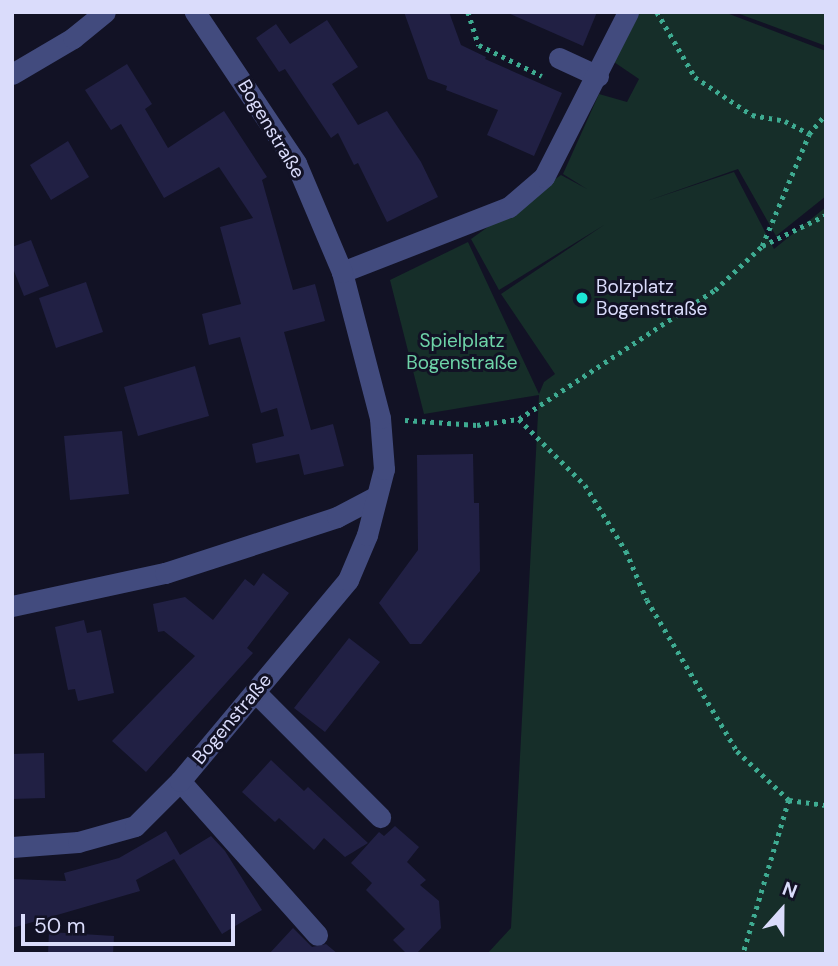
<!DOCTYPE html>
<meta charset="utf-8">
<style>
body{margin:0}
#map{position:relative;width:838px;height:966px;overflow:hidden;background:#121225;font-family:"DM Sans",sans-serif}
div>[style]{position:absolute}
.green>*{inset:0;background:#162e29}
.building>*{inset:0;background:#212044}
.path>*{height:4.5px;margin-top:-2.25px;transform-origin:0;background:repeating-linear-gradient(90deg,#3eab91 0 3.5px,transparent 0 8.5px)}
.minor>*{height:21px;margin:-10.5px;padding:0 10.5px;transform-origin:10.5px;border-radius:10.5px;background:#424b7e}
.dots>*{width:19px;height:19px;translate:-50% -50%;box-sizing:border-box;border:4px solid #121225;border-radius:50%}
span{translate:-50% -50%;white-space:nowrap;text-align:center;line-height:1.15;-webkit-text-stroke:6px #121225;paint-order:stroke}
.street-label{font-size:19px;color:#dadcfb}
.poi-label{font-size:19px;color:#dadcfb}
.left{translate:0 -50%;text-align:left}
.park-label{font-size:19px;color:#6ed3a8}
.frame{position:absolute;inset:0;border:14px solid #dadcfb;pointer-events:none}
.north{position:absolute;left:747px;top:875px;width:70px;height:70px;-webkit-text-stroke:5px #121225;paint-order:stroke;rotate:21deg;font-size:19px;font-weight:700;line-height:28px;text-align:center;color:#dadcfb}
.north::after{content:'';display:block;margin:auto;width:24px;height:32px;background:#dadcfb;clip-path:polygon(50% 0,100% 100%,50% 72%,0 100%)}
.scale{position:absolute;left:21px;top:914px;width:214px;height:32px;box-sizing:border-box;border:4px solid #dadcfb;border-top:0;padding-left:9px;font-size:21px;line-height:24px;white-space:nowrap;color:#dadcfb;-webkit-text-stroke:5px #121225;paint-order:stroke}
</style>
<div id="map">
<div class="green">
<div style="clip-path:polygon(636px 12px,724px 12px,826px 51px,826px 196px,776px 236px,738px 169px,647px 201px,734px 172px,774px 249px,826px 207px,826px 954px,487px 954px,511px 928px,539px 395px,424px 414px,390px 280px,468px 242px,539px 394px,544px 382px,555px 374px,501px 294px,604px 225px,499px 290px,471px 239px,561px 175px,587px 189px,563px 174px,599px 94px,627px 102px,639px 79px,614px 62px)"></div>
<div style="clip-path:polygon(734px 12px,826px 12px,826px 46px)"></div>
</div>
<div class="building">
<div style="clip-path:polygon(404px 12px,449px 12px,461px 45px,486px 57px,485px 59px,562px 93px,534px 156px,487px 135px,498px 110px,446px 90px,447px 86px,428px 79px)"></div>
<div style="clip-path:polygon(506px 12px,597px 12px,583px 46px)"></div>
<div style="clip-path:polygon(327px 20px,358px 67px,332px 84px,358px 125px,387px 111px,421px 162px,438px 197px,387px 222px,358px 163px,354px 165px,338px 133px,331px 138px,285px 69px,279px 72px,256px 38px,276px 24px,290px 44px)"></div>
<div style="clip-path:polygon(127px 64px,152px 104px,145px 109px,168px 148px,224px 111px,267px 177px,262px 180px,293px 290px,315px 284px,325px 321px,284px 332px,311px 430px,333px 424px,344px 466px,304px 475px,299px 454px,256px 463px,252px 444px,284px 436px,277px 408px,261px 413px,240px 337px,209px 345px,202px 314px,241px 304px,220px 227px,253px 218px,219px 167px,164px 198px,121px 124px,111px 130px,85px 90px)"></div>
<div style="clip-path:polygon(68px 141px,89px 177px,51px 200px,30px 165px)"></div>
<div style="clip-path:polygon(31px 240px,49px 286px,24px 296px,12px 266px,12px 247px)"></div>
<div style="clip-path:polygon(86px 282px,103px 332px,56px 348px,39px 298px)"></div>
<div style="clip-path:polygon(195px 366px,209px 416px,138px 436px,124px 387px)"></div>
<div style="clip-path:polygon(122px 431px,129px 494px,70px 500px,64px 436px)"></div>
<div style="clip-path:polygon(473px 454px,474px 503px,479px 503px,480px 571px,421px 644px,410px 644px,379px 603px,418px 550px,417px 455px)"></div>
<div style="clip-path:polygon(263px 573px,289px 593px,247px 648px,253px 653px,146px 772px,112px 741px,195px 656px,164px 631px,158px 632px,153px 604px,185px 597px,213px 620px,245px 579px,254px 586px)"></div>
<div style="clip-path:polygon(84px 620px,87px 633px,101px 630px,114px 693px,78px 701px,75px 689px,68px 690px,55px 627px)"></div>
<div style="clip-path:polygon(349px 638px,380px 662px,325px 732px,294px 708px)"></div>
<div style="clip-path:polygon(44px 753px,45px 798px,12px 799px,12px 754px)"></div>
<div style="clip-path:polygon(271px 760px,304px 791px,308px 787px,368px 843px,345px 857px,324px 838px,314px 850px,279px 818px,275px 822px,242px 792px)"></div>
<div style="clip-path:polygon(395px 826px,419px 847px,407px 862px,426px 880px,420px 885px,439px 901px,441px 928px,416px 954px,407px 954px,393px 940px,405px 929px,366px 890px,372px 883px,351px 863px,379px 832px,384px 836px)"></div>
<div style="clip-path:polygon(166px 831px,180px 855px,211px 836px,225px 851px,262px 910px,222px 934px,174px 859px,136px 880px,140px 891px,12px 928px,12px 879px,66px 881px,64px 873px,119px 858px)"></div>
<div style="clip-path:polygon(293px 928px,312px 947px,326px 944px,338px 954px,269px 954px)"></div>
<div style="clip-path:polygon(49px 932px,114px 936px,113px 954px,48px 954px)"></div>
</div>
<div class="path">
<div style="left:468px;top:12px;width:35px;rotate:72deg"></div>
<div style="left:479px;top:45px;width:70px;rotate:26.2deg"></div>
<div style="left:657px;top:12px;width:75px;rotate:59.7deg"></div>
<div style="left:695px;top:77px;width:69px;rotate:33.7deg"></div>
<div style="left:752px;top:115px;width:34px;rotate:10deg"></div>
<div style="left:785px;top:121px;width:27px;rotate:28deg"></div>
<div style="left:762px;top:246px;width:121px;rotate:-67.2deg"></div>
<div style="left:809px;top:134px;width:26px;rotate:-50deg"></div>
<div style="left:519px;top:419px;width:93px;rotate:45deg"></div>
<div style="left:585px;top:485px;width:78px;rotate:58.2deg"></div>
<div style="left:626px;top:551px;width:53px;rotate:66.8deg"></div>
<div style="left:647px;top:600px;width:176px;rotate:59.2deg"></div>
<div style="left:737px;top:751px;width:71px;rotate:43.3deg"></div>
<div style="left:789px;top:800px;width:161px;rotate:106.6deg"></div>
<div style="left:405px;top:420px;width:72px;rotate:4deg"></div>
<div style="left:477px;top:425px;width:42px;rotate:-8.1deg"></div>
<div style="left:519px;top:419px;width:235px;rotate:-33.4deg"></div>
<div style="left:715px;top:290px;width:64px;rotate:-43.1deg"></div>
<div style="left:762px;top:246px;width:71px;rotate:-25.8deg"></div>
<div style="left:789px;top:800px;width:37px;rotate:8deg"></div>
</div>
<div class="minor">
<div style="left:559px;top:58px;width:43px;rotate:24.8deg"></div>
<div style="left:12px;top:74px;width:71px;rotate:-30.5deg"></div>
<div style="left:73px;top:38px;width:41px;rotate:-39.1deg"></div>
<div style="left:342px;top:272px;width:179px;rotate:-21.3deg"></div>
<div style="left:509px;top:207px;width:46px;rotate:-40.6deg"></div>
<div style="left:544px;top:177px;width:185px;rotate:-63deg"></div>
<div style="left:12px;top:606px;width:157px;rotate:-12.2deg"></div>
<div style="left:165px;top:573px;width:181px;rotate:-18deg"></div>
<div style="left:337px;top:517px;width:43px;rotate:-27.8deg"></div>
<div style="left:255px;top:692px;width:177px;rotate:45deg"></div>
<div style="left:180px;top:781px;width:206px;rotate:48.3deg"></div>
<div style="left:12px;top:847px;width:66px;rotate:-4.3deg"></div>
<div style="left:78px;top:842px;width:59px;rotate:-15.7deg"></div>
<div style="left:135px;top:826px;width:64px;rotate:-45deg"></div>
<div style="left:180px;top:781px;width:262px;rotate:-50.1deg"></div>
<div style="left:348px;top:580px;width:49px;rotate:-67.1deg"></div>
<div style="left:367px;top:535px;width:68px;rotate:-75.6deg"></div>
<div style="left:384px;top:469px;width:51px;rotate:-94.5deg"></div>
<div style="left:380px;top:418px;width:151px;rotate:-104.6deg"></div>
<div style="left:342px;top:272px;width:118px;rotate:-112.9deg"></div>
<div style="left:296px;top:163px;width:182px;rotate:-123.8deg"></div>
</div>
<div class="dots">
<div style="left:582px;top:298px;background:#1ce5d6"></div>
</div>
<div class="street-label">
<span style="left:271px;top:129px;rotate:59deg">Bogenstraße</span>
<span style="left:232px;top:719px;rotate:-50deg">Bogenstraße</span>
</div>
<div class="poi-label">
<span class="left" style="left:596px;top:298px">Bolzplatz<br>Bogenstraße</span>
</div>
<div class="park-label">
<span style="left:462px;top:352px">Spielplatz<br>Bogenstraße</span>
</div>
<div class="frame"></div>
<div class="north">N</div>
<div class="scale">50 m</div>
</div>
